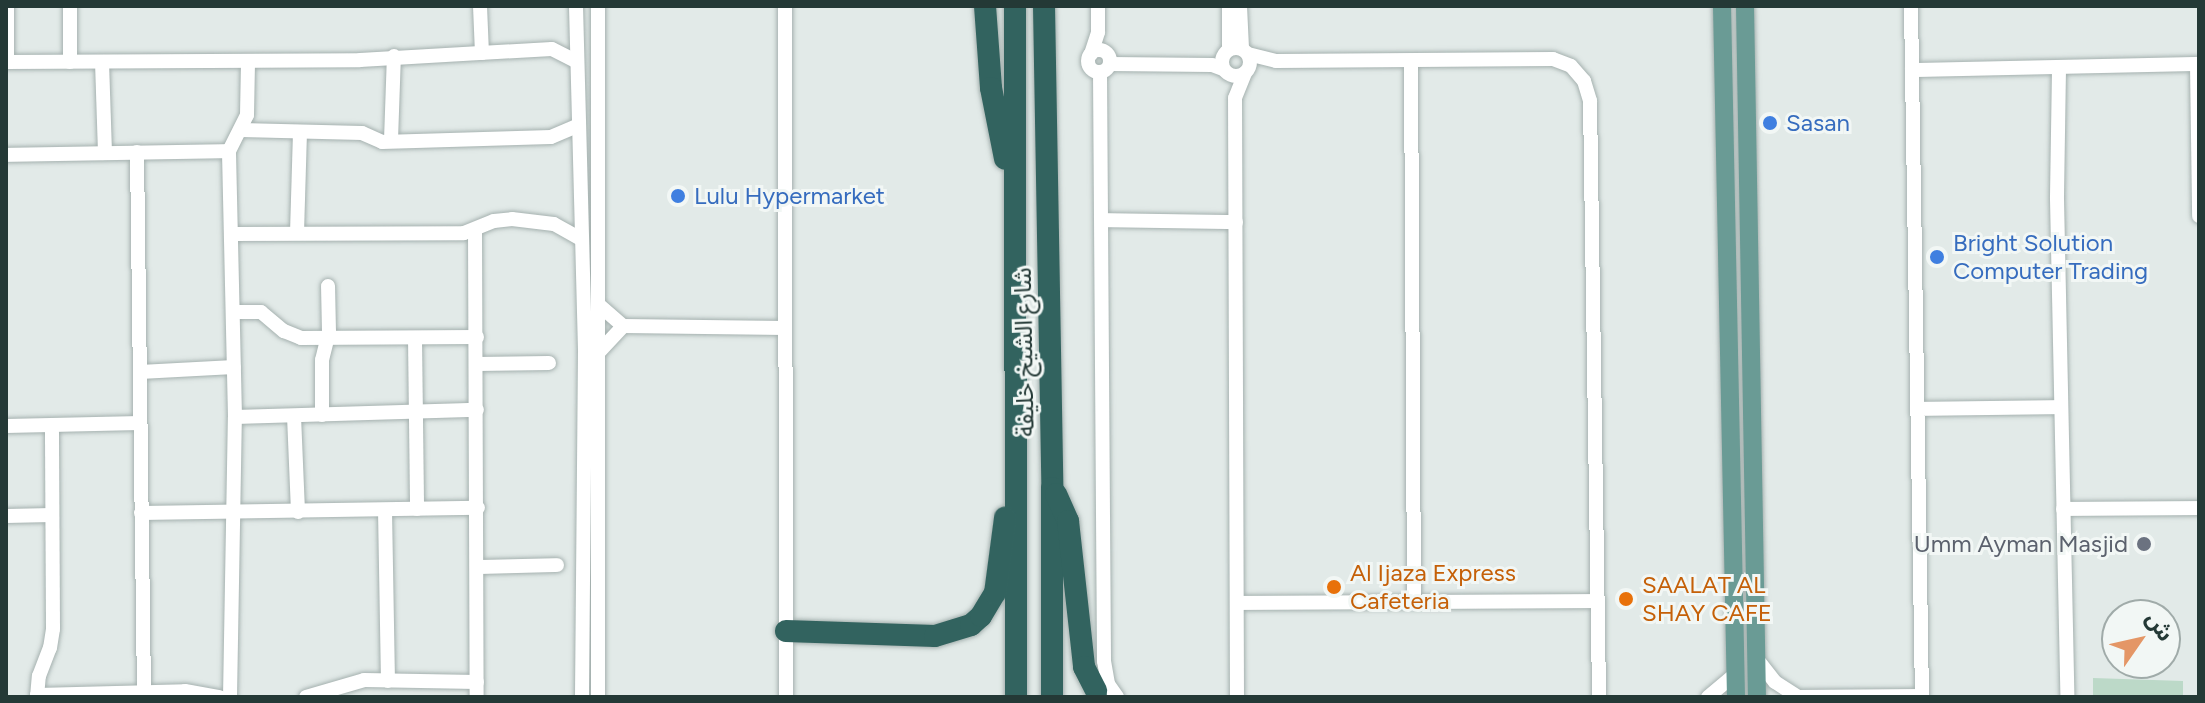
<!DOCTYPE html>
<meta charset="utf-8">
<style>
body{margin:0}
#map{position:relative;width:2205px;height:703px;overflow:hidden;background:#e2eae8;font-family:Figtree,"Noto Sans Arabic",sans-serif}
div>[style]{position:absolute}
.green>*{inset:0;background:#bcd9c8}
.roads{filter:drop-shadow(0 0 2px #a5b1af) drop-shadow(0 0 2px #a5b1af)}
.minor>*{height:14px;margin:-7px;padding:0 7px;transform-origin:7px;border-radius:7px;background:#fff}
.minor>.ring{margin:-7px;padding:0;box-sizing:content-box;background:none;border:14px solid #fff;border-radius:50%}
.major>*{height:18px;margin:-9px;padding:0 9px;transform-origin:9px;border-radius:9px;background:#6a9b95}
.highway>*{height:22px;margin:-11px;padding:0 11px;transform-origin:11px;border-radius:11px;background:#32635f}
.dots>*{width:22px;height:22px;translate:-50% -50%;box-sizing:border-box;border:4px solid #f2f7f5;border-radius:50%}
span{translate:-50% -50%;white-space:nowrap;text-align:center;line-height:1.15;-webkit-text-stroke:6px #f2f7f5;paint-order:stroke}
.shop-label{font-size:24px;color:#366cbe}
.left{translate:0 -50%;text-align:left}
.street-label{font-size:24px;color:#243936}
.worship-label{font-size:24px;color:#5b616d}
.right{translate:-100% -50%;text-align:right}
.food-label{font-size:24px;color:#c56008}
.frame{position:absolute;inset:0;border:8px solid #243936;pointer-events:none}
.north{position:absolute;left:2101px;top:599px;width:80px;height:80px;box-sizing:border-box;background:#f2f7f5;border:2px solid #a0aba9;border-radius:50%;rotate:56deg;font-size:22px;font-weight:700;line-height:32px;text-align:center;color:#243936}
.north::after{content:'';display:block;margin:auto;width:28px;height:36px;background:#e49666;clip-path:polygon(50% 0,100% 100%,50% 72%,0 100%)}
</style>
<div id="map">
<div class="green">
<div style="clip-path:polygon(2093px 678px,2183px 681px,2183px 697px,2093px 697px)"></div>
</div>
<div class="roads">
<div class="minor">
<div style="left:70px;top:6px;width:56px;rotate:90deg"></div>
<div style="left:480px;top:6px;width:47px;rotate:87.6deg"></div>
<div style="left:576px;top:6px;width:346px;rotate:88.5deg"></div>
<div style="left:585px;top:352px;width:345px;rotate:90.5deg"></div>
<div style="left:785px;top:6px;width:691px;rotate:89.92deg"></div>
<div style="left:1229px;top:6px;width:43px;rotate:90deg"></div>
<div style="left:1240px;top:6px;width:43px;rotate:87.3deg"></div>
<div style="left:1911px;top:6px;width:691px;rotate:89.09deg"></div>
<div class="ring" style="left:1222px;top:48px;width:14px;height:14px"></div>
<div class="ring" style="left:1088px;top:50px;width:8px;height:8px"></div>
<div style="left:1091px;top:54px;width:23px;rotate:-72deg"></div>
<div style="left:1098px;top:32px;width:26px;rotate:-90deg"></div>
<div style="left:1248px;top:54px;width:29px;rotate:14deg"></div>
<div style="left:1276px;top:61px;width:277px;rotate:-0.4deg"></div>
<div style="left:1553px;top:59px;width:19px;rotate:21deg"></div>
<div style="left:1571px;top:66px;width:20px;rotate:49deg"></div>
<div style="left:1584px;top:81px;width:21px;rotate:73deg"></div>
<div style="left:1590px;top:101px;width:596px;rotate:89.13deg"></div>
<div style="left:6px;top:62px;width:354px;rotate:-0.3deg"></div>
<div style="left:360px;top:60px;width:192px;rotate:-3.3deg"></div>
<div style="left:552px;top:49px;width:27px;rotate:27deg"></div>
<div style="left:7px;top:62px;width:56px;rotate:-90deg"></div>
<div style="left:102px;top:62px;width:91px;rotate:88.1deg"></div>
<div style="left:1411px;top:62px;width:538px;rotate:89.68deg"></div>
<div style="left:1110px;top:64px;width:102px;rotate:0.6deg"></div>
<div style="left:1212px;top:65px;width:12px;rotate:20deg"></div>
<div style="left:2197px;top:64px;width:152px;rotate:89.2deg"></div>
<div style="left:2059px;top:69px;width:130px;rotate:90.9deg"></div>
<div style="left:2057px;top:199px;width:498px;rotate:88.8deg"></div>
<div style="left:1912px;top:70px;width:287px;rotate:-1.2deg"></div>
<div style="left:1100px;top:72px;width:589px;rotate:89.61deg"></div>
<div style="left:1104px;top:661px;width:23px;rotate:80deg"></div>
<div style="left:1108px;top:684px;width:16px;rotate:55deg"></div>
<div style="left:241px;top:130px;width:121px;rotate:1.4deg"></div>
<div style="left:362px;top:133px;width:22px;rotate:24deg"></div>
<div style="left:382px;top:142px;width:169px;rotate:-1.7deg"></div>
<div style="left:551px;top:137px;width:30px;rotate:-23deg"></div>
<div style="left:391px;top:140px;width:84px;rotate:-88deg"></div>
<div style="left:137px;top:152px;width:545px;rotate:89.26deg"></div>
<div style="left:6px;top:155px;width:223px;rotate:-1deg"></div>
<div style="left:1102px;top:220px;width:134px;rotate:0.9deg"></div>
<div style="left:475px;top:230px;width:467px;rotate:89.8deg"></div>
<div style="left:297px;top:233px;width:101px;rotate:-88.3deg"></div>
<div style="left:232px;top:234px;width:232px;rotate:-0.2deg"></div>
<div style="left:464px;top:233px;width:32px;rotate:-22deg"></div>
<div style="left:494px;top:221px;width:18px;rotate:-6deg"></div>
<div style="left:512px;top:219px;width:42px;rotate:6.8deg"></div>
<div style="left:554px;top:224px;width:31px;rotate:29deg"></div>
<div style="left:599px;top:305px;width:32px;rotate:41deg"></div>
<div style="left:623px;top:326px;width:162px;rotate:0.7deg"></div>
<div style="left:234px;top:312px;width:27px"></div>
<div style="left:261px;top:312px;width:30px;rotate:40deg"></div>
<div style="left:284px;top:331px;width:18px;rotate:22deg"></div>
<div style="left:301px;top:338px;width:176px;rotate:-0.3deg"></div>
<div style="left:415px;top:338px;width:171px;rotate:89.3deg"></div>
<div style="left:599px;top:352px;width:35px;rotate:-47deg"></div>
<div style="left:477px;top:364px;width:72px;rotate:-0.8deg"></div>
<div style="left:140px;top:372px;width:94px;rotate:-3deg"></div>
<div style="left:1918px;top:409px;width:143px;rotate:-0.8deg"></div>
<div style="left:322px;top:415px;width:55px;rotate:-90deg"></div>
<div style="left:322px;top:360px;width:29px;rotate:-76deg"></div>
<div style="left:329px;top:332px;width:46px;rotate:-91.2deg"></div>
<div style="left:294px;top:416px;width:96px;rotate:87.6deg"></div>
<div style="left:235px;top:417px;width:242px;rotate:-1.7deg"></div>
<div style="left:6px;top:426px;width:134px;rotate:-1.3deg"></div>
<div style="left:2063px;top:509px;width:136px;rotate:-0.4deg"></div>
<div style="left:385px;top:510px;width:171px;rotate:89deg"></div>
<div style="left:141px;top:513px;width:337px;rotate:-0.9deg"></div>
<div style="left:6px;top:516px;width:46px;rotate:-1.2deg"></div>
<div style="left:477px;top:567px;width:80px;rotate:-1.4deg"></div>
<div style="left:1237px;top:603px;width:361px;rotate:-0.3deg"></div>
<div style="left:1757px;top:659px;width:29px;rotate:52deg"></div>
<div style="left:1775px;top:682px;width:27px;rotate:33deg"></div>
<div style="left:37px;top:695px;width:148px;rotate:-1.5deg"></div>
<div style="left:185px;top:691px;width:35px;rotate:10deg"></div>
<div style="left:37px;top:697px;width:21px;rotate:-85deg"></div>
<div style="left:39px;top:676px;width:30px;rotate:-69deg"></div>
<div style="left:50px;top:648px;width:19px;rotate:-81deg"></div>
<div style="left:53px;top:629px;width:204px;rotate:-90.3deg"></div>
<div style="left:230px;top:697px;width:280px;rotate:-89deg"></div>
<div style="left:235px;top:417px;width:266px;rotate:-91.3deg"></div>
<div style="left:229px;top:151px;width:40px;rotate:-63.4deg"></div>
<div style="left:247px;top:115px;width:54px;rotate:-88.9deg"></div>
<div style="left:306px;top:697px;width:60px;rotate:-16.3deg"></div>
<div style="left:364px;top:680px;width:113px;rotate:1deg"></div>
<div style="left:598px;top:697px;width:691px;rotate:-90deg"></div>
<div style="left:1237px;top:697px;width:599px;rotate:-90.19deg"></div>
<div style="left:1235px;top:98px;width:27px;rotate:-68deg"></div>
<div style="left:1708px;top:697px;width:35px;rotate:-40deg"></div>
<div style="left:1797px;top:697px;width:125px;rotate:-0.5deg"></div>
</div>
<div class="major">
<div style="left:1722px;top:6px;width:691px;rotate:88.84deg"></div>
<div style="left:1745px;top:6px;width:691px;rotate:89.01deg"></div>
</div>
<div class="highway">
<div style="left:985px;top:6px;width:82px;rotate:85.8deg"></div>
<div style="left:991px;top:88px;width:72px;rotate:78.8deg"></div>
<div style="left:1015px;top:6px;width:691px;rotate:89.92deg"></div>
<div style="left:1044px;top:6px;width:482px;rotate:89deg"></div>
<div style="left:1052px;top:488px;width:209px;rotate:90deg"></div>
<div style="left:1056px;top:494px;width:30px;rotate:66deg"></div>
<div style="left:1068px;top:521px;width:147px;rotate:83.7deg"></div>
<div style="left:1084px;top:667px;width:27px;rotate:63deg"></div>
<div style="left:786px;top:631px;width:149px;rotate:1.9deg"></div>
<div style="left:935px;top:636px;width:38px;rotate:-17deg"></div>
<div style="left:971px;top:625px;width:13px;rotate:-42deg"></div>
<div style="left:981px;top:616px;width:27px;rotate:-59deg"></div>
<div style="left:995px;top:593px;width:76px;rotate:-82.4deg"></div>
</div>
</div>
<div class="dots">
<div style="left:1770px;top:123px;background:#3f7fe0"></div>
<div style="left:678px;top:196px;background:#3f7fe0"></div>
<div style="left:1937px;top:257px;background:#3f7fe0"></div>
<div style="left:2144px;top:544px;background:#6b7280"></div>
<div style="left:1334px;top:587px;background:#e8710a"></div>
<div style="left:1626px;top:599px;background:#e8710a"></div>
</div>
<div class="shop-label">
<span class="left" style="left:1786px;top:123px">Sasan</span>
<span class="left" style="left:694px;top:196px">Lulu Hypermarket</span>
<span class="left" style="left:1953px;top:257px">Bright Solution<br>Computer Trading</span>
</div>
<div class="street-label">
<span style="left:1024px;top:352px;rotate:-91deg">شارع الشيخ خليفة</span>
</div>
<div class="worship-label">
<span class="right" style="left:2128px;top:544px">Umm Ayman Masjid</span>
</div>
<div class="food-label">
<span class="left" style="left:1350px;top:587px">Al Ijaza Express<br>Cafeteria</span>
<span class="left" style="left:1642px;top:599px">SAALAT AL<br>SHAY CAFE</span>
</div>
<div class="frame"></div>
<div class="north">ش</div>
</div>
